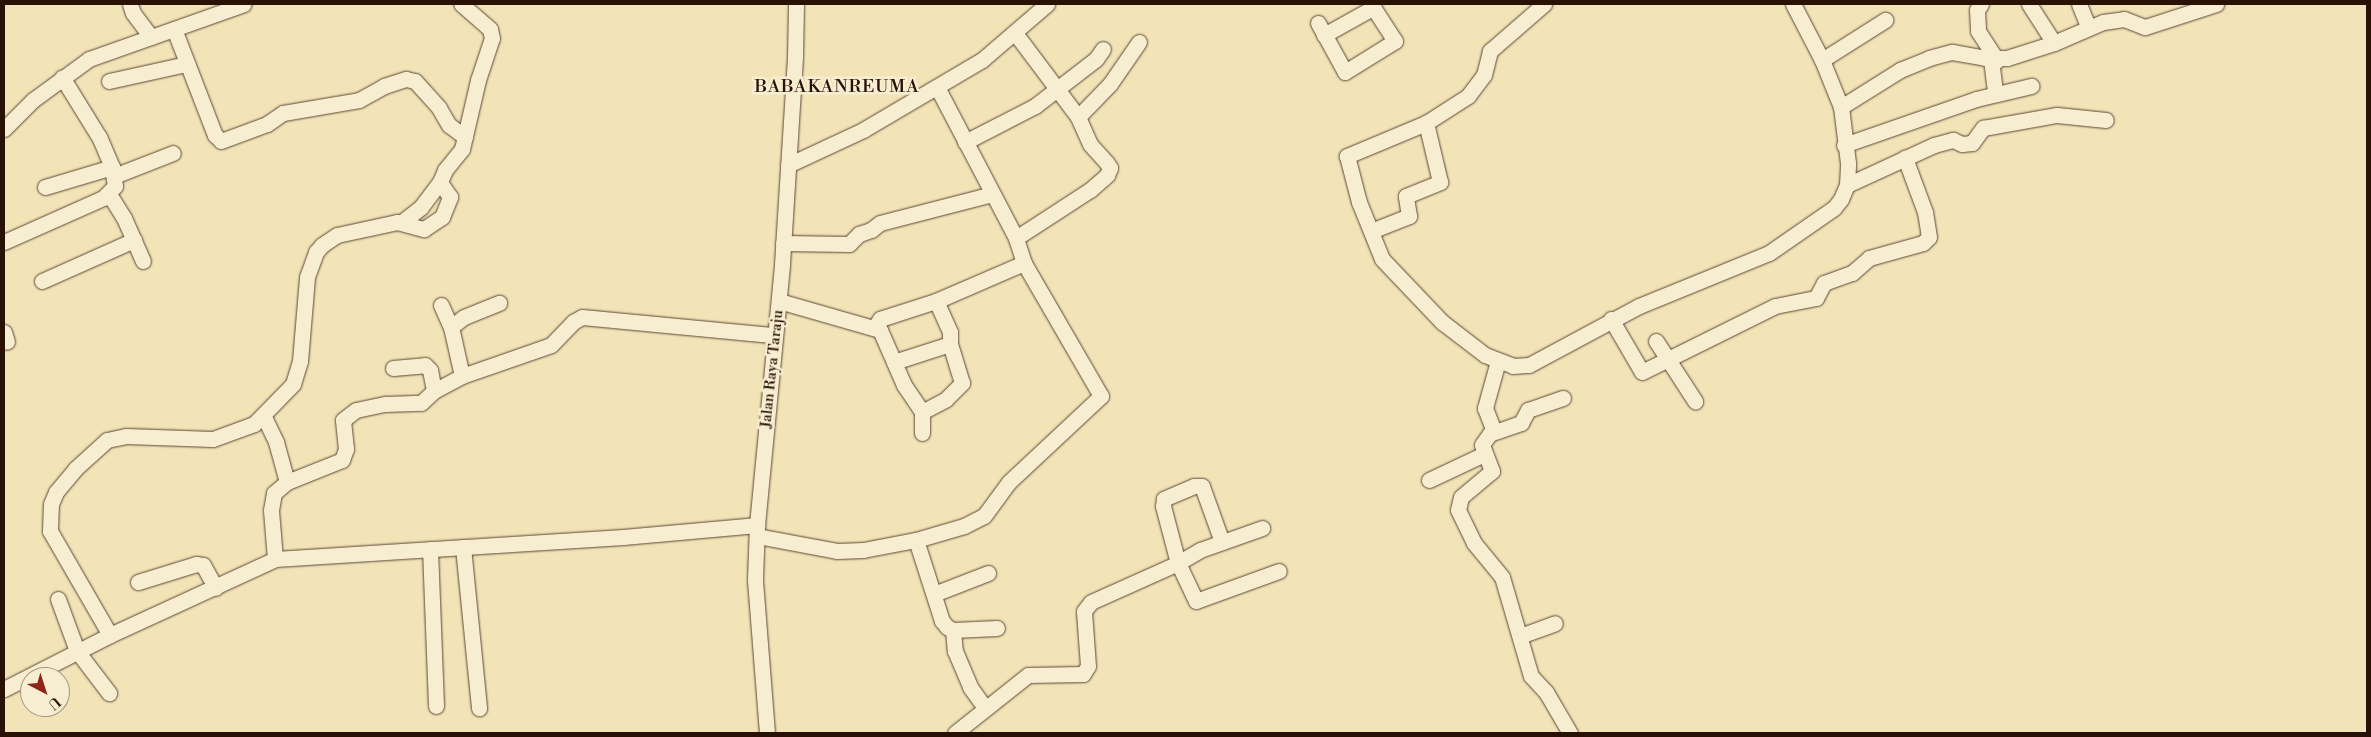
<!DOCTYPE html>
<style>
body{margin:0}
#map{position:relative;width:2371px;height:737px;overflow:hidden;background:#f3e4b8;font-family:"Libre Bodoni",serif}
div>[style]{position:absolute}
.roads{filter:drop-shadow(0 0 1px #5c4632) drop-shadow(0 0 1px #5c4632)}
.minor>*{height:15px;margin:-7.5px;padding:0 7.5px;transform-origin:7.5px;border-radius:7.5px;background:#f7edd1}
span{translate:-50% -50%;white-space:nowrap;text-align:center;line-height:1.15;-webkit-text-stroke:5px #f7edd1;paint-order:stroke}
.street-label{font-size:15px;color:#291106}
.quarter-label{font-size:18px;color:#291106;letter-spacing:1px}
.frame{position:absolute;inset:0;border:5px solid #291106;pointer-events:none}
.north{position:absolute;left:20px;top:667px;width:50px;height:50px;box-sizing:border-box;background:#f7edd1;border:1px solid #a59580;border-radius:50%;rotate:140deg;font-size:14px;font-weight:700;line-height:20px;text-align:center;color:#291106}
.north::after{content:'';display:block;margin:auto;width:18px;height:22px;background:#8f2418;clip-path:polygon(50% 0,100% 100%,50% 72%,0 100%)}
</style>
<div id="map">
<div class="roads">
<div class="minor">
<div style="left:130px;top:4px;width:9px;rotate:72deg"></div>
<div style="left:133px;top:13px;width:30px;rotate:53deg"></div>
<div style="left:1981px;top:4px;width:7px;rotate:124deg"></div>
<div style="left:1977px;top:10px;width:21px;rotate:87deg"></div>
<div style="left:1978px;top:31px;width:35px;rotate:57deg"></div>
<div style="left:2029px;top:4px;width:46px;rotate:57.3deg"></div>
<div style="left:2079px;top:4px;width:24px;rotate:68deg"></div>
<div style="left:1318px;top:23px;width:56px;rotate:61.1deg"></div>
<div style="left:1345px;top:72px;width:59px;rotate:-31.8deg"></div>
<div style="left:1395px;top:41px;width:44px;rotate:-123deg"></div>
<div style="left:174px;top:29px;width:114px;rotate:68.9deg"></div>
<div style="left:215px;top:135px;width:8px;rotate:45deg"></div>
<div style="left:221px;top:141px;width:49px;rotate:-20.3deg"></div>
<div style="left:267px;top:124px;width:19px;rotate:-35deg"></div>
<div style="left:283px;top:113px;width:77px;rotate:-9.7deg"></div>
<div style="left:359px;top:100px;width:29px;rotate:-29deg"></div>
<div style="left:384px;top:86px;width:23px;rotate:-18deg"></div>
<div style="left:406px;top:79px;width:9px;rotate:13deg"></div>
<div style="left:415px;top:81px;width:36px;rotate:48deg"></div>
<div style="left:439px;top:108px;width:20px;rotate:60deg"></div>
<div style="left:449px;top:125px;width:20px;rotate:37deg"></div>
<div style="left:1015px;top:33px;width:105px;rotate:53.1deg"></div>
<div style="left:1078px;top:117px;width:46px;rotate:-45.9deg"></div>
<div style="left:1110px;top:84px;width:51px;rotate:-55.4deg"></div>
<div style="left:1324px;top:35px;width:57px;rotate:-29.2deg"></div>
<div style="left:1991px;top:59px;width:34px;rotate:83deg"></div>
<div style="left:1822px;top:60px;width:75px;rotate:-32.4deg"></div>
<div style="left:109px;top:81px;width:79px;rotate:-12.4deg"></div>
<div style="left:1841px;top:107px;width:70px;rotate:-32.1deg"></div>
<div style="left:1900px;top:70px;width:31px;rotate:-22deg"></div>
<div style="left:1929px;top:58px;width:24px;rotate:-15deg"></div>
<div style="left:1952px;top:52px;width:34px;rotate:10deg"></div>
<div style="left:1985px;top:58px;width:22px"></div>
<div style="left:2007px;top:58px;width:49px;rotate:-17.7deg"></div>
<div style="left:2054px;top:43px;width:53px;rotate:-23.2deg"></div>
<div style="left:2103px;top:22px;width:21px;rotate:-8deg"></div>
<div style="left:2124px;top:19px;width:22px;rotate:21deg"></div>
<div style="left:2145px;top:27px;width:75px;rotate:-17.9deg"></div>
<div style="left:1426px;top:123px;width:86px;rotate:157.3deg"></div>
<div style="left:1347px;top:156px;width:48px;rotate:75.4deg"></div>
<div style="left:1359px;top:202px;width:61px;rotate:68deg"></div>
<div style="left:1382px;top:259px;width:87px;rotate:46.4deg"></div>
<div style="left:1442px;top:322px;width:54px;rotate:37.5deg"></div>
<div style="left:1485px;top:355px;width:30px;rotate:21deg"></div>
<div style="left:1513px;top:366px;width:16px;rotate:-4deg"></div>
<div style="left:1529px;top:365px;width:125px;rotate:-28.2deg"></div>
<div style="left:1639px;top:306px;width:140px;rotate:-22.2deg"></div>
<div style="left:1769px;top:253px;width:79px;rotate:-34.7deg"></div>
<div style="left:1834px;top:208px;width:11px;rotate:-52deg"></div>
<div style="left:1841px;top:199px;width:15px;rotate:-67deg"></div>
<div style="left:1847px;top:185px;width:22px;rotate:-87deg"></div>
<div style="left:1848px;top:163px;width:56px;rotate:-97.1deg"></div>
<div style="left:1841px;top:107px;width:51px;rotate:-112deg"></div>
<div style="left:1822px;top:60px;width:63px;rotate:-117.4deg"></div>
<div style="left:4px;top:129px;width:41px;rotate:-45deg"></div>
<div style="left:33px;top:100px;width:69px;rotate:-36.2deg"></div>
<div style="left:89px;top:59px;width:164px;rotate:-19.5deg"></div>
<div style="left:965px;top:142px;width:79px;rotate:-27.2deg"></div>
<div style="left:1035px;top:106px;width:77px;rotate:-37.6deg"></div>
<div style="left:1096px;top:59px;width:12px;rotate:-55deg"></div>
<div style="left:1844px;top:145px;width:140px;rotate:-19.2deg"></div>
<div style="left:1976px;top:99px;width:57px;rotate:-13.3deg"></div>
<div style="left:788px;top:165px;width:83px;rotate:-25deg"></div>
<div style="left:863px;top:130px;width:138px;rotate:-30.5deg"></div>
<div style="left:982px;top:60px;width:86px;rotate:-40.7deg"></div>
<div style="left:114px;top:176px;width:63px;rotate:-21.3deg"></div>
<div style="left:1847px;top:185px;width:96px;rotate:-24.7deg"></div>
<div style="left:1934px;top:145px;width:20px;rotate:-15deg"></div>
<div style="left:1953px;top:140px;width:10px;rotate:24deg"></div>
<div style="left:1962px;top:144px;width:10px;rotate:-6deg"></div>
<div style="left:1972px;top:143px;width:19px;rotate:-54deg"></div>
<div style="left:1983px;top:128px;width:75px;rotate:-10deg"></div>
<div style="left:2057px;top:115px;width:49px;rotate:5.8deg"></div>
<div style="left:45px;top:187px;width:70px;rotate:-16.6deg"></div>
<div style="left:109px;top:194px;width:28px;rotate:58deg"></div>
<div style="left:124px;top:218px;width:47px;rotate:66.2deg"></div>
<div style="left:402px;top:222px;width:24px;rotate:-38deg"></div>
<div style="left:421px;top:207px;width:31px;rotate:-53deg"></div>
<div style="left:1371px;top:231px;width:41px;rotate:-21.5deg"></div>
<div style="left:1409px;top:216px;width:20px;rotate:-99deg"></div>
<div style="left:1406px;top:196px;width:37px;rotate:-22deg"></div>
<div style="left:1440px;top:182px;width:61px;rotate:-103.3deg"></div>
<div style="left:1426px;top:123px;width:50px;rotate:-32.7deg"></div>
<div style="left:1468px;top:96px;width:26px;rotate:-53deg"></div>
<div style="left:1484px;top:75px;width:25px;rotate:-76deg"></div>
<div style="left:1490px;top:51px;width:72px;rotate:-41deg"></div>
<div style="left:1016px;top:238px;width:88px;rotate:-33deg"></div>
<div style="left:1090px;top:190px;width:23px;rotate:-41deg"></div>
<div style="left:1107px;top:175px;width:8px;rotate:-67deg"></div>
<div style="left:1110px;top:168px;width:6px;rotate:-121deg"></div>
<div style="left:1107px;top:163px;width:25px;rotate:-132deg"></div>
<div style="left:1090px;top:144px;width:30px;rotate:-114deg"></div>
<div style="left:4px;top:242px;width:108px;rotate:-24deg"></div>
<div style="left:103px;top:198px;width:17px;rotate:-45deg"></div>
<div style="left:115px;top:186px;width:19px;rotate:-99deg"></div>
<div style="left:112px;top:167px;width:33px;rotate:-113deg"></div>
<div style="left:99px;top:137px;width:70px;rotate:-121.7deg"></div>
<div style="left:783px;top:243px;width:66px;rotate:0.9deg"></div>
<div style="left:849px;top:244px;width:14px;rotate:-45deg"></div>
<div style="left:859px;top:234px;width:13px;rotate:-18deg"></div>
<div style="left:871px;top:230px;width:11px;rotate:-38deg"></div>
<div style="left:880px;top:223px;width:116px;rotate:-14.5deg"></div>
<div style="left:42px;top:281px;width:101px;rotate:-24deg"></div>
<div style="left:779px;top:301px;width:105px;rotate:16deg"></div>
<div style="left:880px;top:330px;width:60px;rotate:66.4deg"></div>
<div style="left:904px;top:385px;width:32px;rotate:56deg"></div>
<div style="left:922px;top:412px;width:21px;rotate:90deg"></div>
<div style="left:441px;top:305px;width:24px;rotate:66deg"></div>
<div style="left:451px;top:327px;width:50px;rotate:77.3deg"></div>
<div style="left:1611px;top:319px;width:61px;rotate:59.7deg"></div>
<div style="left:1642px;top:372px;width:148px;rotate:-26.4deg"></div>
<div style="left:1775px;top:306px;width:42px;rotate:-11deg"></div>
<div style="left:1816px;top:298px;width:17px;rotate:-62deg"></div>
<div style="left:1824px;top:283px;width:30px;rotate:-20deg"></div>
<div style="left:1852px;top:273px;width:23px;rotate:-41deg"></div>
<div style="left:1869px;top:258px;width:56px;rotate:-15.5deg"></div>
<div style="left:1923px;top:243px;width:8px;rotate:-45deg"></div>
<div style="left:1929px;top:237px;width:25px;rotate:-99deg"></div>
<div style="left:1925px;top:212px;width:58px;rotate:-110.3deg"></div>
<div style="left:451px;top:327px;width:16px;rotate:-38deg"></div>
<div style="left:464px;top:317px;width:38px;rotate:-22deg"></div>
<div style="left:874px;top:328px;width:11px;rotate:-56deg"></div>
<div style="left:880px;top:319px;width:59px;rotate:-17.8deg"></div>
<div style="left:936px;top:301px;width:96px;rotate:-23.4deg"></div>
<div style="left:4px;top:332px;width:10px;rotate:73deg"></div>
<div style="left:1656px;top:341px;width:72px;rotate:57deg"></div>
<div style="left:1498px;top:361px;width:49px;rotate:105.5deg"></div>
<div style="left:1485px;top:408px;width:22px;rotate:69deg"></div>
<div style="left:1493px;top:429px;width:19px;rotate:125deg"></div>
<div style="left:1482px;top:445px;width:28px;rotate:69deg"></div>
<div style="left:1492px;top:471px;width:40px;rotate:140deg"></div>
<div style="left:1461px;top:497px;width:13px;rotate:103deg"></div>
<div style="left:1458px;top:510px;width:37px;rotate:64deg"></div>
<div style="left:1474px;top:543px;width:44px;rotate:50.5deg"></div>
<div style="left:1502px;top:577px;width:103px;rotate:73.7deg"></div>
<div style="left:1531px;top:676px;width:22px;rotate:47deg"></div>
<div style="left:1546px;top:692px;width:48px;rotate:59.7deg"></div>
<div style="left:894px;top:362px;width:59px;rotate:-17.8deg"></div>
<div style="left:393px;top:368px;width:32px;rotate:-5deg"></div>
<div style="left:425px;top:365px;width:7px;rotate:45deg"></div>
<div style="left:430px;top:370px;width:21px;rotate:79deg"></div>
<div style="left:922px;top:412px;width:27px;rotate:-28deg"></div>
<div style="left:946px;top:399px;width:23px;rotate:-45deg"></div>
<div style="left:962px;top:383px;width:41px;rotate:-107.1deg"></div>
<div style="left:950px;top:344px;width:12px;rotate:-90deg"></div>
<div style="left:950px;top:332px;width:34px;rotate:-114deg"></div>
<div style="left:264px;top:417px;width:28px;rotate:64deg"></div>
<div style="left:276px;top:442px;width:41px;rotate:74.6deg"></div>
<div style="left:1492px;top:433px;width:31px;rotate:-19deg"></div>
<div style="left:1521px;top:423px;width:15px;rotate:-62deg"></div>
<div style="left:1528px;top:410px;width:37px;rotate:-19deg"></div>
<div style="left:1429px;top:480px;width:61px;rotate:-25.3deg"></div>
<div style="left:757px;top:536px;width:81px;rotate:10.6deg"></div>
<div style="left:837px;top:551px;width:26px;rotate:-2deg"></div>
<div style="left:863px;top:550px;width:54px;rotate:-10.7deg"></div>
<div style="left:916px;top:540px;width:50px;rotate:-16.3deg"></div>
<div style="left:964px;top:526px;width:22px;rotate:-27deg"></div>
<div style="left:984px;top:516px;width:42px;rotate:-53.7deg"></div>
<div style="left:1009px;top:482px;width:126px;rotate:-43.1deg"></div>
<div style="left:1101px;top:396px;width:154px;rotate:-120.1deg"></div>
<div style="left:1024px;top:263px;width:26px;rotate:-108deg"></div>
<div style="left:1016px;top:238px;width:170px;rotate:-117.6deg"></div>
<div style="left:916px;top:540px;width:85px;rotate:72.2deg"></div>
<div style="left:942px;top:621px;width:8px;rotate:50deg"></div>
<div style="left:947px;top:627px;width:7px;rotate:27deg"></div>
<div style="left:953px;top:630px;width:44px;rotate:-2.6deg"></div>
<div style="left:1222px;top:542px;width:59px;rotate:-109.7deg"></div>
<div style="left:1202px;top:486px;width:8px;rotate:180deg"></div>
<div style="left:1194px;top:486px;width:33px;rotate:157deg"></div>
<div style="left:1164px;top:499px;width:7px;rotate:98deg"></div>
<div style="left:1163px;top:506px;width:59px;rotate:75.3deg"></div>
<div style="left:1178px;top:563px;width:42px;rotate:64.7deg"></div>
<div style="left:1196px;top:601px;width:88px;rotate:-19.9deg"></div>
<div style="left:463px;top:547px;width:162px;rotate:84.3deg"></div>
<div style="left:430px;top:549px;width:157px;rotate:87.8deg"></div>
<div style="left:275px;top:559px;width:49px;rotate:-94.7deg"></div>
<div style="left:271px;top:510px;width:17px;rotate:-80deg"></div>
<div style="left:274px;top:493px;width:17px;rotate:-40deg"></div>
<div style="left:287px;top:482px;width:59px;rotate:-21.8deg"></div>
<div style="left:342px;top:460px;width:12px;rotate:-70deg"></div>
<div style="left:346px;top:449px;width:29px;rotate:-96deg"></div>
<div style="left:343px;top:420px;width:16px;rotate:-38deg"></div>
<div style="left:356px;top:410px;width:30px;rotate:-12deg"></div>
<div style="left:385px;top:404px;width:36px;rotate:-2deg"></div>
<div style="left:421px;top:403px;width:18px;rotate:-43deg"></div>
<div style="left:434px;top:391px;width:32px;rotate:-28deg"></div>
<div style="left:462px;top:376px;width:94px;rotate:-19.2deg"></div>
<div style="left:551px;top:345px;width:32px;rotate:-46deg"></div>
<div style="left:573px;top:322px;width:10px;rotate:-29deg"></div>
<div style="left:582px;top:317px;width:193px;rotate:5.4deg"></div>
<div style="left:138px;top:582px;width:61px;rotate:-17.2deg"></div>
<div style="left:196px;top:564px;width:7px;rotate:8deg"></div>
<div style="left:203px;top:565px;width:26px;rotate:61deg"></div>
<div style="left:934px;top:594px;width:58px;rotate:-21.3deg"></div>
<div style="left:58px;top:599px;width:55px;rotate:69.9deg"></div>
<div style="left:77px;top:651px;width:53px;rotate:52.7deg"></div>
<div style="left:953px;top:630px;width:21px;rotate:85deg"></div>
<div style="left:955px;top:651px;width:39px;rotate:67deg"></div>
<div style="left:970px;top:687px;width:26px;rotate:54deg"></div>
<div style="left:110px;top:635px;width:120px;rotate:-120deg"></div>
<div style="left:50px;top:531px;width:27px;rotate:-88deg"></div>
<div style="left:51px;top:504px;width:13px;rotate:-67deg"></div>
<div style="left:56px;top:492px;width:30px;rotate:-50deg"></div>
<div style="left:75px;top:469px;width:43px;rotate:-42.2deg"></div>
<div style="left:107px;top:440px;width:19px;rotate:-12deg"></div>
<div style="left:126px;top:436px;width:87px;rotate:2deg"></div>
<div style="left:213px;top:439px;width:44px;rotate:-20.1deg"></div>
<div style="left:254px;top:424px;width:56px;rotate:-45.7deg"></div>
<div style="left:293px;top:384px;width:24px;rotate:-73deg"></div>
<div style="left:300px;top:361px;width:84px;rotate:-85.2deg"></div>
<div style="left:307px;top:277px;width:27px;rotate:-70deg"></div>
<div style="left:316px;top:252px;width:9px;rotate:-49deg"></div>
<div style="left:322px;top:245px;width:18px;rotate:-34deg"></div>
<div style="left:337px;top:235px;width:61px;rotate:-12.2deg"></div>
<div style="left:397px;top:222px;width:28px;rotate:15deg"></div>
<div style="left:424px;top:229px;width:22px;rotate:-34deg"></div>
<div style="left:442px;top:217px;width:22px;rotate:-68deg"></div>
<div style="left:450px;top:197px;width:18px;rotate:-124deg"></div>
<div style="left:440px;top:182px;width:13px;rotate:-67deg"></div>
<div style="left:445px;top:170px;width:27px;rotate:-51deg"></div>
<div style="left:462px;top:149px;width:71px;rotate:-76.9deg"></div>
<div style="left:478px;top:80px;width:44px;rotate:-71.6deg"></div>
<div style="left:492px;top:38px;width:9px;rotate:-103deg"></div>
<div style="left:490px;top:29px;width:38px;rotate:-139deg"></div>
<div style="left:1520px;top:636px;width:37px;rotate:-20deg"></div>
<div style="left:4px;top:689px;width:119px;rotate:-27deg"></div>
<div style="left:110px;top:635px;width:182px;rotate:-24.7deg"></div>
<div style="left:275px;top:559px;width:349px;rotate:-3.6deg"></div>
<div style="left:623px;top:537px;width:135px;rotate:-5.1deg"></div>
<div style="left:767px;top:733px;width:154px;rotate:-94.5deg"></div>
<div style="left:755px;top:579px;width:54px;rotate:-87.9deg"></div>
<div style="left:757px;top:525px;width:262px;rotate:-84.5deg"></div>
<div style="left:782px;top:264px;width:207px;rotate:-86.4deg"></div>
<div style="left:795px;top:57px;width:53px;rotate:-88.9deg"></div>
<div style="left:955px;top:733px;width:93px;rotate:-38.5deg"></div>
<div style="left:1028px;top:675px;width:55px;rotate:-1deg"></div>
<div style="left:1083px;top:674px;width:9px;rotate:-58deg"></div>
<div style="left:1088px;top:666px;width:55px;rotate:-94.2deg"></div>
<div style="left:1084px;top:611px;width:11px;rotate:-52deg"></div>
<div style="left:1091px;top:602px;width:93px;rotate:-24.1deg"></div>
<div style="left:1176px;top:564px;width:28px;rotate:-30deg"></div>
<div style="left:1200px;top:550px;width:66px;rotate:-19.5deg"></div>
</div>
</div>
<div class="street-label">
<span style="left:772px;top:369px;rotate:-84deg">Jalan Raya Taraju</span>
</div>
<div class="quarter-label">
<span style="left:837px;top:87px">BABAKANREUMA</span>
</div>
<div class="frame"></div>
<div class="north">U</div>
</div>
